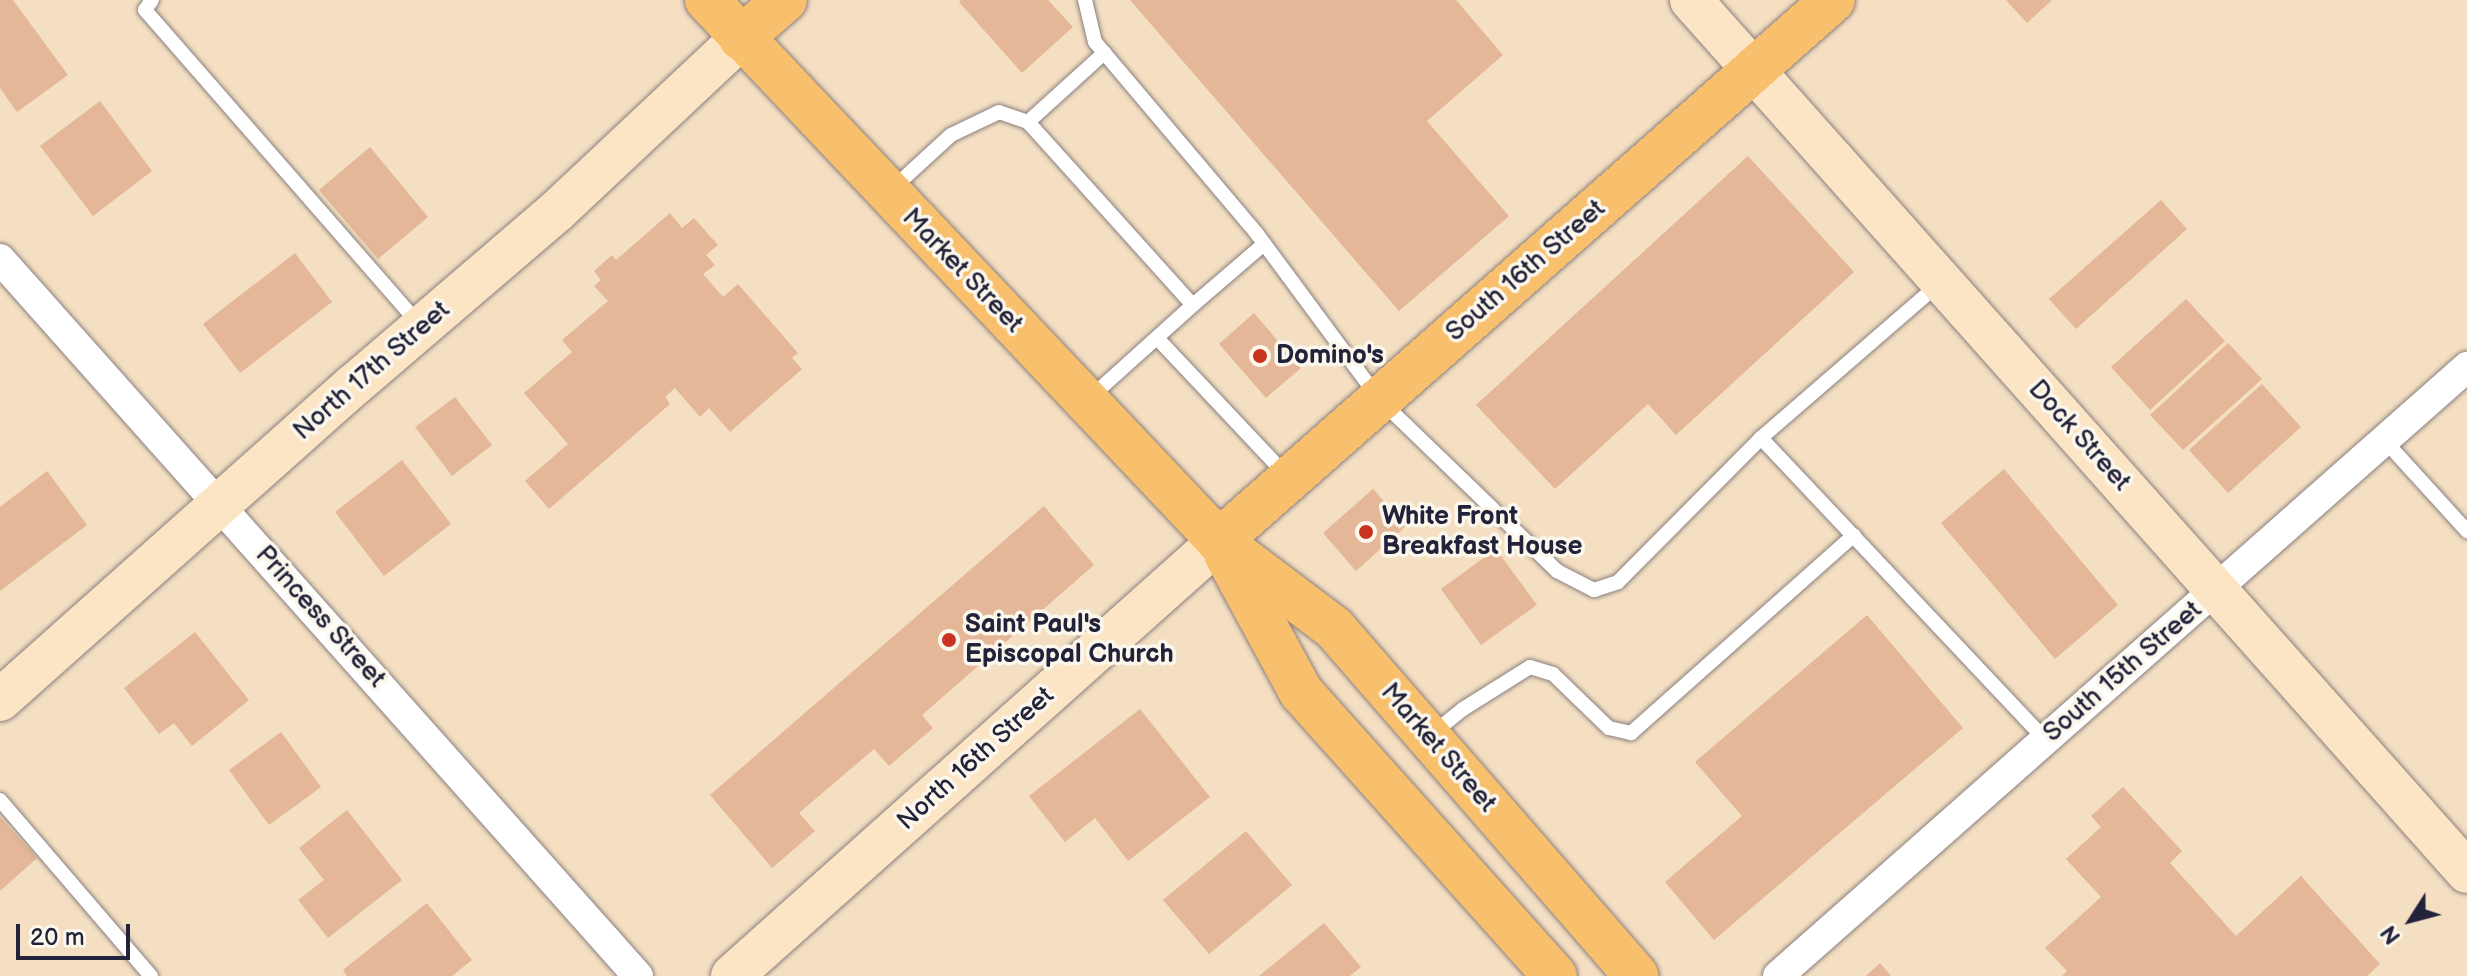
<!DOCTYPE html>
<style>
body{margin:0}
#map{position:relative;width:2467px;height:976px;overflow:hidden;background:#f4dfc3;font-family:"Balsamiq Sans",sans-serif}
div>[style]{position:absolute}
.building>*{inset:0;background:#e3b797}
.roads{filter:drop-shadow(0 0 2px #8b807f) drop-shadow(0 0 2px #8b807f)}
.lane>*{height:14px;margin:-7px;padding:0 7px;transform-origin:7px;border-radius:7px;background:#fff}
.street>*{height:30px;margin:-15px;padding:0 15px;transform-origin:15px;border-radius:15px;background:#fff}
.secondary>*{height:42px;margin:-21px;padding:0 21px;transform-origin:21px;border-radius:21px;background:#fce5c4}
.primary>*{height:44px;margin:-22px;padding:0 22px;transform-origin:22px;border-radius:22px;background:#f8bf6c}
.dots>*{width:22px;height:22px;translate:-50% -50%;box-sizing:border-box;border:4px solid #fbf7ec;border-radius:50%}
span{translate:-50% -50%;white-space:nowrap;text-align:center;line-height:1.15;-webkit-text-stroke:7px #fbf7ec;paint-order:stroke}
.street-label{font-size:26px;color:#22223b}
.poi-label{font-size:26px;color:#22223b;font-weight:700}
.left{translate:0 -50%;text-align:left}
.north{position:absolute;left:2371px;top:880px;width:80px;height:80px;-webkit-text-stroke:6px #fbf7ec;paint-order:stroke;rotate:234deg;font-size:22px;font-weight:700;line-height:32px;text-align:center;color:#22223b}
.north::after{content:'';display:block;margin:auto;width:28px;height:36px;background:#22223b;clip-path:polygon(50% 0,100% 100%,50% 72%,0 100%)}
.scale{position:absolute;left:16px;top:924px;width:114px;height:36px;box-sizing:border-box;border:4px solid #22223b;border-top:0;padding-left:10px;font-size:24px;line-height:28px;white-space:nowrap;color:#22223b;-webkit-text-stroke:6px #fbf7ec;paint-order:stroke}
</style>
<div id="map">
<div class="building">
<div style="clip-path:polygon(0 0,13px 0,68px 75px,17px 112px,0 88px)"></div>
<div style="clip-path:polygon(961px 0,1048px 0,1073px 27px,1022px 73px,959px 2px)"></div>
<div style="clip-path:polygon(1130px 0,1456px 0,1503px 55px,1427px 121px,1509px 216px,1399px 311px)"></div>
<div style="clip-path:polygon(2006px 0,2052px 0,2027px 23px)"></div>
<div style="clip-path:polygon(100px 101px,152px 171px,93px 216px,40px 146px)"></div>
<div style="clip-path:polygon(370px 147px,428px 217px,378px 259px,319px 190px)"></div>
<div style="clip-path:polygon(1748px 156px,1854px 272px,1676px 435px,1648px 404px,1555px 489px,1476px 405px)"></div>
<div style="clip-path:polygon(2161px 200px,2187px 229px,2076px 329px,2049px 299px)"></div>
<div style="clip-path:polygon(670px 213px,682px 228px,694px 218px,718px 245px,706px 255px,715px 265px,703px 274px,723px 297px,738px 284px,798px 353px,792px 358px,802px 369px,730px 432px,709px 408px,700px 417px,675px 388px,665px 397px,670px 404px,549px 509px,525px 481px,568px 444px,524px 393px,572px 352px,562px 340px,608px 301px,594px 286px,601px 280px,594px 271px,612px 255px,616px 260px)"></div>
<div style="clip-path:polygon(295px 253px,332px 302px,240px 373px,203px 324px)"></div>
<div style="clip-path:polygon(2186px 299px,2225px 341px,2150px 410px,2111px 367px)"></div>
<div style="clip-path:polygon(1254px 313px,1301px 368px,1266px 398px,1219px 344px)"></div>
<div style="clip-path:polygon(2228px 343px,2262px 379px,2183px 450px,2150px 415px)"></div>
<div style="clip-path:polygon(2262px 384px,2301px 427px,2228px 493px,2189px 450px)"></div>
<div style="clip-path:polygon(455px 397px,492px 445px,452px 476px,415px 427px)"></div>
<div style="clip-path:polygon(402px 460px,451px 524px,384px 576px,335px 512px)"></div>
<div style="clip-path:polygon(2004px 469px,2118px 605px,2055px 659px,1941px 523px)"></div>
<div style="clip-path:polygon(47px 471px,87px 525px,0 591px,0 507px)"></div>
<div style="clip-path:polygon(1373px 489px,1406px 526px,1356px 571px,1323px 533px)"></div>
<div style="clip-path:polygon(1044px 506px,1094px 565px,922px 715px,933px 728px,889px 766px,874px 749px,799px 813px,815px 831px,772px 868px,710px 795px)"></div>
<div style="clip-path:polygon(1496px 549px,1537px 605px,1481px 645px,1441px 589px)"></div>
<div style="clip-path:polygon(1867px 615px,1963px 728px,1714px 940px,1665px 882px,1742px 816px,1695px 762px)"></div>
<div style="clip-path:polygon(195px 632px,249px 700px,192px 746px,174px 723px,159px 734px,124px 688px)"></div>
<div style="clip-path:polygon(1140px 709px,1210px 797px,1128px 861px,1095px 818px,1065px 842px,1029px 796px)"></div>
<div style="clip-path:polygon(281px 732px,321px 787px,269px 825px,229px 770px)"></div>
<div style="clip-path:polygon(2123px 787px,2182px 851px,2170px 863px,2236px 936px,2301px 876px,2380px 964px,2367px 976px,2062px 976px,2067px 971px,2045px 948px,2101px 897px,2066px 859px,2101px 827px,2091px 816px)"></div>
<div style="clip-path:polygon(347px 810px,402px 880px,328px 938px,298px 900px,324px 880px,299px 848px)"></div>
<div style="clip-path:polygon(0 817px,37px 858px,0 891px)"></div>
<div style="clip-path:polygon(1246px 831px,1292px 885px,1209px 954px,1163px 900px)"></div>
<div style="clip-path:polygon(427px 903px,472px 960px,452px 976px,347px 976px,343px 970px)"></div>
<div style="clip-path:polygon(1324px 923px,1361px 967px,1350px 976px,1259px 976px)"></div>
<div style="clip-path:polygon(1880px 963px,1891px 976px,1866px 976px)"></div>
</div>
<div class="roads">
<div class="lane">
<div style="left:152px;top:0;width:12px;rotate:125deg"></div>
<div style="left:145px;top:10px;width:417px;rotate:48.9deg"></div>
<div style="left:1085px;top:0;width:43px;rotate:76.6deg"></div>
<div style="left:1095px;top:42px;width:251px;rotate:49.8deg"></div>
<div style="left:1257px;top:234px;width:207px;rotate:53.5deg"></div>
<div style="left:1380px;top:400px;width:246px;rotate:44deg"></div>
<div style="left:1557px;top:571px;width:42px;rotate:27.2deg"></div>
<div style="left:1594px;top:590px;width:25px;rotate:-18deg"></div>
<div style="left:1618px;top:582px;width:203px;rotate:-45.2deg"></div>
<div style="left:1761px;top:438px;width:415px;rotate:46.7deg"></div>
<div style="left:1028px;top:122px;width:246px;rotate:48deg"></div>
<div style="left:1193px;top:305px;width:137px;rotate:138deg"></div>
<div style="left:891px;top:190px;width:81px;rotate:-42.5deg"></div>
<div style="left:951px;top:135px;width:53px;rotate:-25.6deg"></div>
<div style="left:999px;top:112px;width:31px;rotate:19deg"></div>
<div style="left:1028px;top:122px;width:103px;rotate:-42.2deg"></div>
<div style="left:1193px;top:305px;width:94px;rotate:-40.7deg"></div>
<div style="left:1157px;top:338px;width:187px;rotate:46.7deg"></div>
<div style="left:1761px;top:438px;width:235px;rotate:-40.9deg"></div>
<div style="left:2385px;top:441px;width:122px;rotate:47.7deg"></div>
<div style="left:1432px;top:734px;width:40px;rotate:-39deg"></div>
<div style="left:1463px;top:709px;width:79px;rotate:-32.1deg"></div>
<div style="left:1530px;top:667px;width:24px;rotate:17deg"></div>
<div style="left:1553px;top:674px;width:78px;rotate:44deg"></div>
<div style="left:1609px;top:728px;width:23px;rotate:13deg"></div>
<div style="left:1631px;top:733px;width:298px;rotate:-41.6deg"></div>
<div style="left:0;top:800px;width:232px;rotate:49.4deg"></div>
</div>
<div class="street">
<div style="left:0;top:259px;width:960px;rotate:48.34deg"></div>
<div style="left:1778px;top:976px;width:920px;rotate:-41.47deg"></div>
</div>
<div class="secondary">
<div style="left:1691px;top:0;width:1167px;rotate:48.33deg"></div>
<div style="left:0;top:700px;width:475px;rotate:-41.7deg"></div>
<div style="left:355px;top:384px;width:267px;rotate:-40.6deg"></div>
<div style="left:558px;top:210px;width:251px;rotate:-43.2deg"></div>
<div style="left:732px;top:976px;width:653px;rotate:-41.77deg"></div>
</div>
<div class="primary">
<div style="left:707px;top:0;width:745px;rotate:46.58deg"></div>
<div style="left:1219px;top:541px;width:144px;rotate:37.1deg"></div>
<div style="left:1334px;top:628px;width:461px;rotate:49deg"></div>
<div style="left:741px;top:38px;width:58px;rotate:-40.8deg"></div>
<div style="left:1219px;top:541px;width:818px;rotate:-41.38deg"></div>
<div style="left:1226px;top:554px;width:157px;rotate:61.5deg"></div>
<div style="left:1301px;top:692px;width:381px;rotate:48.2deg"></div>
</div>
</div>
<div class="dots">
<div style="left:1260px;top:356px;background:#c8321e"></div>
<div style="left:1366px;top:532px;background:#c8321e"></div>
<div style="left:949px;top:640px;background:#c8321e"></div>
</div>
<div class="street-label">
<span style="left:962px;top:271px;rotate:46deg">Market Street</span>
<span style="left:1526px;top:271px;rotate:-41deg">South 16th Street</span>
<span style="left:372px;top:371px;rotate:-41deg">North 17th Street</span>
<span style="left:2079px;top:436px;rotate:48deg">Dock Street</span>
<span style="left:320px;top:617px;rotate:48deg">Princess Street</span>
<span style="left:2123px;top:672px;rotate:-41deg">South 15th Street</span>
<span style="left:1438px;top:748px;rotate:49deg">Market Street</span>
<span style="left:976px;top:759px;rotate:-42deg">North 16th Street</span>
</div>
<div class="poi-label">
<span class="left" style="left:1276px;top:356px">Domino's</span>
<span class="left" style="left:1382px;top:532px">White Front<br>Breakfast House</span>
<span class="left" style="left:965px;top:640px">Saint Paul's<br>Episcopal Church</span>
</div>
<div class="north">N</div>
<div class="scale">20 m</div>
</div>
